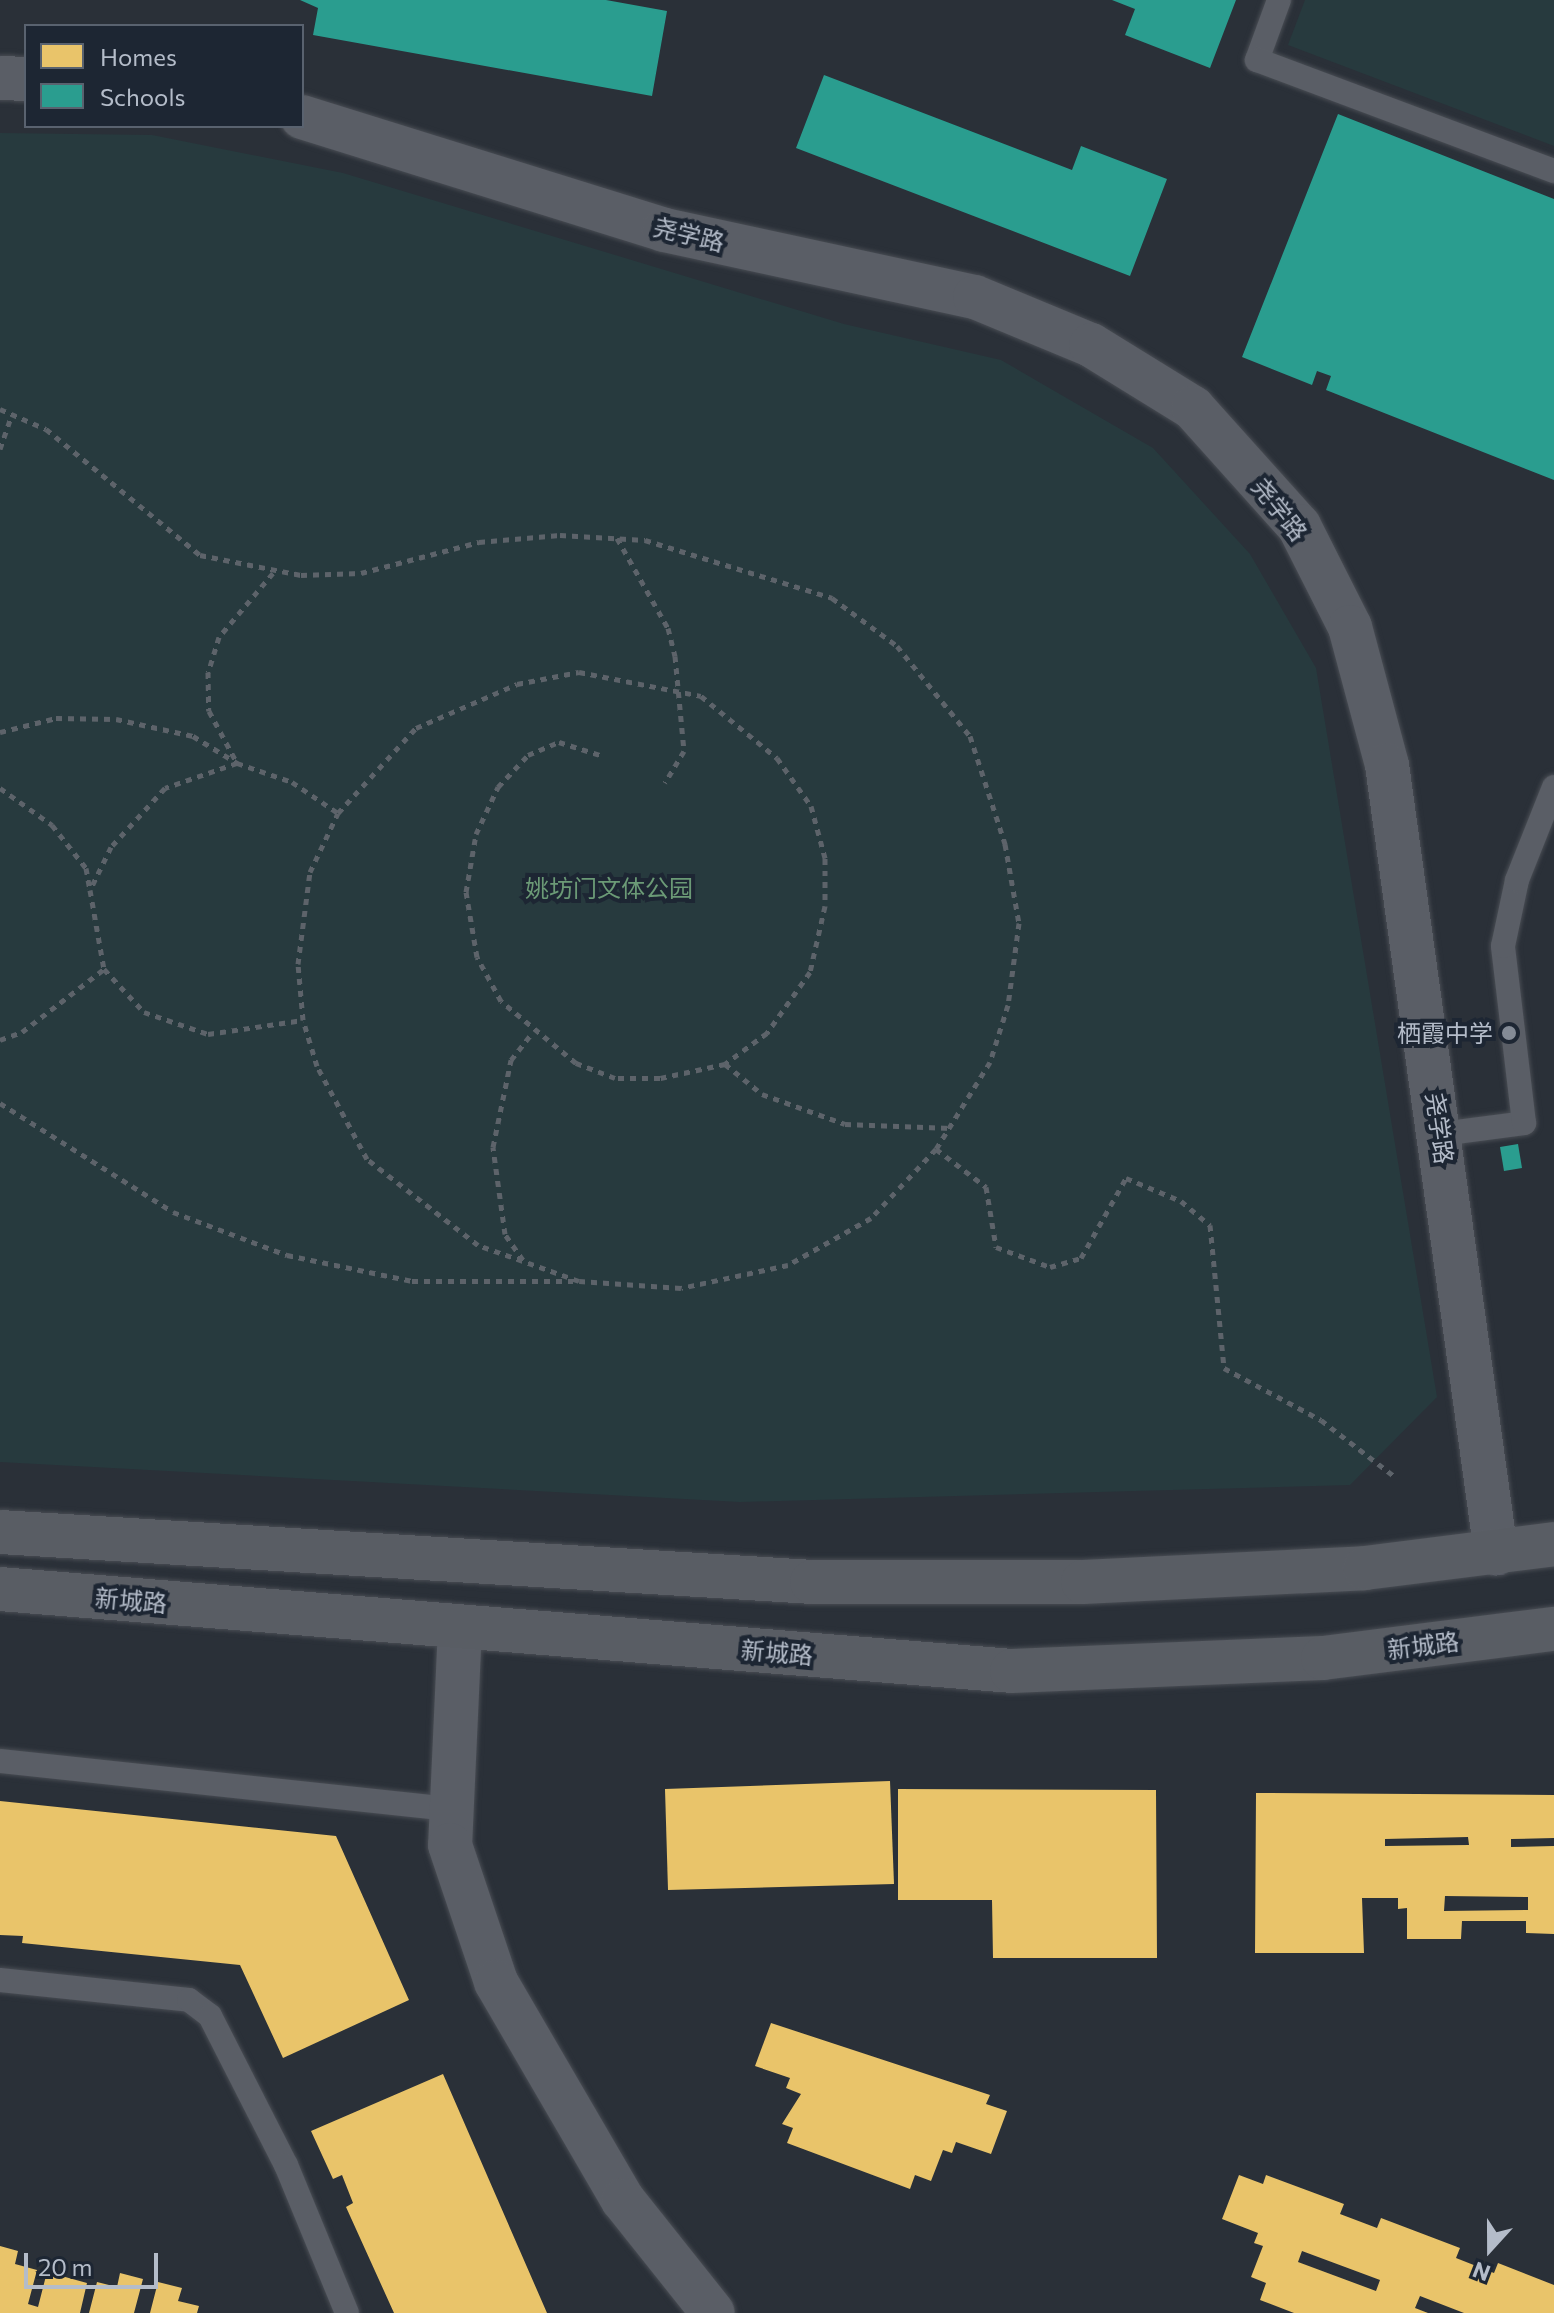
<!DOCTYPE html>
<meta charset="utf-8">
<style>
body{margin:0}
#map{position:relative;width:1554px;height:2313px;overflow:hidden;background:#2a3038;font-family:Commissioner,"Noto Sans SC",sans-serif}
div>[style]{position:absolute}
.green>*{inset:0;background:#273a3e}
.homes>*{inset:0;background:#e9c46a}
.schools>*{inset:0;background:#2a9d8f}
.path>*{height:5px;margin-top:-2.5px;transform-origin:0;background:repeating-linear-gradient(90deg,#5d636a 0 6px,transparent 0 12px)}
.roads{filter:drop-shadow(0 0 2px #484c53) drop-shadow(0 0 2px #484c53)}
.service>*{height:24px;margin:-12px;padding:0 12px;transform-origin:12px;border-radius:12px;background:#5a5e66}
.minor>*{height:44px;margin:-22px;padding:0 22px;transform-origin:22px;border-radius:22px;background:#5a5e66}
.secondary>*{height:44px;margin:-22px;padding:0 22px;transform-origin:22px;border-radius:22px;background:#595d64}
.dots>*{width:22px;height:22px;translate:-50% -50%;box-sizing:border-box;border:4px solid #1d2633;border-radius:50%}
span{translate:-50% -50%;white-space:nowrap;text-align:center;line-height:1.15;-webkit-text-stroke:8px #1d2633;paint-order:stroke}
.street-label{font-size:24px;color:#b4bcc9}
.park-label{font-size:24px;color:#6b9a76}
.poi-label{font-size:24px;color:#b4bcc9}
.right{translate:-100% -50%;text-align:right}
.legend{position:absolute;left:24px;top:24px;width:280px;height:104px;box-sizing:border-box;background:#1d2633;border:2px solid #59626f;margin:0;padding:10px 14px;list-style:none;font-size:24px;color:#b4bcc9}
.legend li{display:flex;align-items:center;gap:16px;height:40px}
.legend b{width:40px;border:2px solid #59626f}
.north{position:absolute;left:1450px;top:2209px;width:80px;height:80px;-webkit-text-stroke:6px #1d2633;paint-order:stroke;rotate:201deg;font-size:22px;font-weight:700;line-height:32px;text-align:center;color:#b4bcc9}
.north::after{content:'';display:block;margin:auto;width:28px;height:36px;background:#b4bcc9;clip-path:polygon(50% 0,100% 100%,50% 72%,0 100%)}
.scale{position:absolute;left:24px;top:2253px;width:134px;height:36px;box-sizing:border-box;border:4px solid #b4bcc9;border-top:0;padding-left:10px;font-size:24px;line-height:28px;white-space:nowrap;color:#b4bcc9;-webkit-text-stroke:6px #1d2633;paint-order:stroke}
</style>
<div id="map">
<div class="green">
<div style="clip-path:polygon(1305px 0,1554px 0,1554px 146px,1288px 45px)"></div>
<div style="clip-path:polygon(0 133px,152px 135px,343px 173px,844px 324px,1001px 360px,1153px 448px,1250px 554px,1316px 668px,1437px 1397px,1350px 1485px,740px 1502px,0 1462px)"></div>
</div>
<div class="homes">
<div style="clip-path:polygon(890px 1781px,894px 1884px,668px 1890px,665px 1789px)"></div>
<div style="clip-path:polygon(898px 1789px,1156px 1790px,1157px 1958px,993px 1958px,992px 1900px,898px 1900px)"></div>
<div style="clip-path:polygon(evenodd,1256px 1793px,1554px 1795px,1554px 1838px,1511px 1839px,1511px 1847px,1554px 1846px,1554px 1934px,1526px 1933px,1526px 1921px,1462px 1921px,1461px 1939px,1407px 1939px,1407px 1908px,1398px 1909px,1398px 1898px,1362px 1898px,1364px 1953px,1255px 1953px,1256px 1793px,1468px 1837px,1469px 1845px,1385px 1846px,1385px 1839px,1468px 1837px,1256px 1793px,1445px 1896px,1528px 1897px,1528px 1910px,1444px 1911px,1445px 1896px)"></div>
<div style="clip-path:polygon(0 1801px,336px 1836px,409px 2000px,283px 2058px,240px 1965px,22px 1943px,23px 1936px,0 1935px)"></div>
<div style="clip-path:polygon(771px 2023px,990px 2095px,986px 2104px,1007px 2111px,991px 2154px,956px 2142px,952px 2153px,943px 2150px,931px 2181px,915px 2175px,910px 2189px,787px 2143px,793px 2128px,782px 2124px,801px 2094px,786px 2088px,790px 2078px,755px 2066px)"></div>
<div style="clip-path:polygon(443px 2074px,547px 2313px,394px 2313px,346px 2207px,353px 2203px,342px 2175px,333px 2179px,311px 2131px)"></div>
<div style="clip-path:polygon(evenodd,1239px 2175px,1263px 2184px,1266px 2175px,1344px 2204px,1340px 2214px,1377px 2228px,1381px 2218px,1460px 2248px,1456px 2258px,1494px 2273px,1498px 2263px,1554px 2285px,1554px 2313px,1464px 2313px,1420px 2296px,1415px 2308px,1428px 2313px,1294px 2313px,1260px 2300px,1266px 2283px,1251px 2277px,1263px 2246px,1254px 2243px,1258px 2233px,1222px 2219px,1239px 2175px,1302px 2251px,1380px 2280px,1376px 2291px,1298px 2262px,1302px 2251px)"></div>
<div style="clip-path:polygon(0 2246px,18px 2251px,15px 2264px,37px 2270px,28px 2304px,38px 2307px,47px 2272px,87px 2283px,80px 2313px,0 2313px)"></div>
<div style="clip-path:polygon(120px 2273px,143px 2279px,134px 2313px,89px 2313px,97px 2282px,117px 2287px)"></div>
<div style="clip-path:polygon(158px 2282px,182px 2288px,178px 2301px,199px 2306px,197px 2313px,150px 2313px)"></div>
</div>
<div class="schools">
<div style="clip-path:polygon(300px 0,606px 0,667px 11px,652px 96px,313px 35px,318px 8px)"></div>
<div style="clip-path:polygon(1112px 0,1236px 0,1210px 68px,1125px 35px,1135px 9px)"></div>
<div style="clip-path:polygon(824px 75px,1072px 170px,1081px 146px,1167px 179px,1130px 276px,796px 148px)"></div>
<div style="clip-path:polygon(1338px 114px,1554px 199px,1554px 480px,1326px 390px,1331px 376px,1317px 371px,1312px 385px,1242px 357px)"></div>
<div style="clip-path:polygon(1518px 1144px,1522px 1168px,1504px 1171px,1500px 1147px)"></div>
</div>
<div class="path">
<div style="left:0;top:409px;width:50px;rotate:23.5deg"></div>
<div style="left:46px;top:429px;width:199px;rotate:39.3deg"></div>
<div style="left:200px;top:555px;width:103px;rotate:11.2deg"></div>
<div style="left:301px;top:575px;width:60px;rotate:-1.9deg"></div>
<div style="left:361px;top:573px;width:122px;rotate:-14.7deg"></div>
<div style="left:479px;top:542px;width:81px;rotate:-4.9deg"></div>
<div style="left:560px;top:535px;width:85px;rotate:3.4deg"></div>
<div style="left:645px;top:540px;width:196px;rotate:17.2deg"></div>
<div style="left:832px;top:598px;width:81px;rotate:36.4deg"></div>
<div style="left:897px;top:646px;width:116px;rotate:51deg"></div>
<div style="left:970px;top:736px;width:114px;rotate:72deg"></div>
<div style="left:1005px;top:844px;width:80px;rotate:80deg"></div>
<div style="left:1019px;top:923px;width:83px;rotate:97.6deg"></div>
<div style="left:1008px;top:1005px;width:60px;rotate:107.5deg"></div>
<div style="left:990px;top:1062px;width:102px;rotate:121.8deg"></div>
<div style="left:936px;top:1149px;width:95px;rotate:133.3deg"></div>
<div style="left:871px;top:1218px;width:95px;rotate:150.5deg"></div>
<div style="left:788px;top:1265px;width:109px;rotate:167.9deg"></div>
<div style="left:681px;top:1288px;width:102px;rotate:-176.1deg"></div>
<div style="left:579px;top:1281px;width:107px;rotate:-160.4deg"></div>
<div style="left:478px;top:1245px;width:140px;rotate:-142.2deg"></div>
<div style="left:367px;top:1159px;width:106px;rotate:-118.3deg"></div>
<div style="left:317px;top:1066px;width:48px;rotate:-106.9deg"></div>
<div style="left:303px;top:1020px;width:56px;rotate:-95.1deg"></div>
<div style="left:298px;top:964px;width:93px;rotate:-82.6deg"></div>
<div style="left:310px;top:872px;width:65px;rotate:-64.6deg"></div>
<div style="left:338px;top:813px;width:115px;rotate:-47.5deg"></div>
<div style="left:416px;top:728px;width:110px;rotate:-23.5deg"></div>
<div style="left:517px;top:684px;width:63px;rotate:-11deg"></div>
<div style="left:579px;top:672px;width:124px;rotate:11.1deg"></div>
<div style="left:701px;top:696px;width:98px;rotate:39.2deg"></div>
<div style="left:777px;top:758px;width:59px;rotate:54.7deg"></div>
<div style="left:811px;top:806px;width:54px;rotate:74.9deg"></div>
<div style="left:825px;top:858px;width:48px;rotate:90deg"></div>
<div style="left:825px;top:906px;width:68px;rotate:102.8deg"></div>
<div style="left:810px;top:972px;width:75px;rotate:125.2deg"></div>
<div style="left:767px;top:1033px;width:52px;rotate:143.6deg"></div>
<div style="left:725px;top:1064px;width:66px;rotate:167.8deg"></div>
<div style="left:660px;top:1078px;width:45px;rotate:180deg"></div>
<div style="left:615px;top:1078px;width:42px;rotate:-159deg"></div>
<div style="left:576px;top:1063px;width:97px;rotate:-140.4deg"></div>
<div style="left:501px;top:1001px;width:50px;rotate:-118.6deg"></div>
<div style="left:477px;top:957px;width:66px;rotate:-99.6deg"></div>
<div style="left:466px;top:892px;width:59px;rotate:-80.2deg"></div>
<div style="left:476px;top:834px;width:52px;rotate:-64.9deg"></div>
<div style="left:498px;top:787px;width:44px;rotate:-46.8deg"></div>
<div style="left:528px;top:755px;width:34px;rotate:-23deg"></div>
<div style="left:559px;top:742px;width:46px;rotate:17.7deg"></div>
<div style="left:0;top:449px;width:36px;rotate:-71deg"></div>
<div style="left:617px;top:538px;width:103px;rotate:60.5deg"></div>
<div style="left:668px;top:628px;width:29px;rotate:76deg"></div>
<div style="left:675px;top:656px;width:95px;rotate:84.6deg"></div>
<div style="left:684px;top:751px;width:37px;rotate:121deg"></div>
<div style="left:273px;top:573px;width:84px;rotate:130.2deg"></div>
<div style="left:219px;top:637px;width:37px;rotate:107deg"></div>
<div style="left:208px;top:672px;width:39px;rotate:89deg"></div>
<div style="left:209px;top:711px;width:59px;rotate:61.7deg"></div>
<div style="left:237px;top:763px;width:76px;rotate:160.9deg"></div>
<div style="left:165px;top:788px;width:80px;rotate:132.5deg"></div>
<div style="left:111px;top:847px;width:48px;rotate:116deg"></div>
<div style="left:90px;top:890px;width:80px;rotate:80deg"></div>
<div style="left:104px;top:969px;width:59px;rotate:47.1deg"></div>
<div style="left:144px;top:1012px;width:68px;rotate:19deg"></div>
<div style="left:208px;top:1034px;width:96px;rotate:-8.4deg"></div>
<div style="left:0;top:732px;width:58px;rotate:-14deg"></div>
<div style="left:56px;top:718px;width:60px;rotate:1deg"></div>
<div style="left:116px;top:719px;width:79px;rotate:12.4deg"></div>
<div style="left:193px;top:736px;width:52px;rotate:31.5deg"></div>
<div style="left:237px;top:763px;width:58px;rotate:19.1deg"></div>
<div style="left:292px;top:782px;width:55px;rotate:34deg"></div>
<div style="left:0;top:788px;width:64px;rotate:35.4deg"></div>
<div style="left:52px;top:825px;width:55px;rotate:51.7deg"></div>
<div style="left:86px;top:868px;width:22px;rotate:80deg"></div>
<div style="left:0;top:1040px;width:23px;rotate:-20deg"></div>
<div style="left:22px;top:1032px;width:103px;rotate:-37.5deg"></div>
<div style="left:725px;top:1064px;width:48px;rotate:39deg"></div>
<div style="left:762px;top:1094px;width:88px;rotate:19.9deg"></div>
<div style="left:845px;top:1124px;width:106px;rotate:2.2deg"></div>
<div style="left:0;top:1103px;width:204px;rotate:32.2deg"></div>
<div style="left:173px;top:1212px;width:122px;rotate:20.7deg"></div>
<div style="left:287px;top:1255px;width:128px;rotate:11.7deg"></div>
<div style="left:412px;top:1281px;width:161px"></div>
<div style="left:936px;top:1149px;width:63px;rotate:37.2deg"></div>
<div style="left:986px;top:1187px;width:61px;rotate:80.5deg"></div>
<div style="left:996px;top:1247px;width:58px;rotate:20.3deg"></div>
<div style="left:1050px;top:1267px;width:32px;rotate:-16deg"></div>
<div style="left:1081px;top:1258px;width:92px;rotate:-60.6deg"></div>
<div style="left:1126px;top:1178px;width:60px;rotate:22.7deg"></div>
<div style="left:1181px;top:1201px;width:38px;rotate:40deg"></div>
<div style="left:1210px;top:1225px;width:144px;rotate:84.4deg"></div>
<div style="left:1224px;top:1368px;width:110px;rotate:28.2deg"></div>
<div style="left:1321px;top:1420px;width:92px;rotate:37.5deg"></div>
<div style="left:523px;top:1260px;width:32px;rotate:-125deg"></div>
<div style="left:505px;top:1234px;width:88px;rotate:-97.9deg"></div>
<div style="left:493px;top:1147px;width:89px;rotate:-78.3deg"></div>
<div style="left:511px;top:1060px;width:34px;rotate:-52deg"></div>
</div>
<div class="roads">
<div class="service">
<div style="left:1279px;top:0;width:64px;rotate:110.1deg"></div>
<div style="left:1257px;top:60px;width:317px;rotate:20.5deg"></div>
<div style="left:1441px;top:1134px;width:84px;rotate:-7.5deg"></div>
<div style="left:1524px;top:1123px;width:178px;rotate:-96.8deg"></div>
<div style="left:1503px;top:946px;width:67px;rotate:-78deg"></div>
<div style="left:1517px;top:880px;width:100px;rotate:-68.3deg"></div>
<div style="left:0;top:1761px;width:454px;rotate:6.1deg"></div>
<div style="left:0;top:1980px;width:190px;rotate:6deg"></div>
<div style="left:189px;top:2000px;width:26px;rotate:37deg"></div>
<div style="left:210px;top:2016px;width:167px;rotate:63deg"></div>
<div style="left:286px;top:2165px;width:160px;rotate:67.6deg"></div>
</div>
<div class="minor">
<div style="left:0;top:78px;width:26px;rotate:2deg"></div>
<div style="left:302px;top:117px;width:379px;rotate:17.3deg"></div>
<div style="left:664px;top:230px;width:318px;rotate:12.2deg"></div>
<div style="left:975px;top:297px;width:126px;rotate:22.5deg"></div>
<div style="left:1091px;top:345px;width:120px;rotate:31.7deg"></div>
<div style="left:1193px;top:408px;width:159px;rotate:48.1deg"></div>
<div style="left:1299px;top:526px;width:113px;rotate:63.2deg"></div>
<div style="left:1350px;top:627px;width:143px;rotate:75deg"></div>
<div style="left:1387px;top:765px;width:796px;rotate:82.12deg"></div>
<div style="left:460px;top:1627px;width:218px;rotate:92.6deg"></div>
<div style="left:450px;top:1845px;width:145px;rotate:71.4deg"></div>
<div style="left:496px;top:1982px;width:252px;rotate:59.8deg"></div>
<div style="left:623px;top:2200px;width:144px;rotate:51.5deg"></div>
</div>
<div class="secondary">
<div style="left:0;top:1532px;width:814px;rotate:3.52deg"></div>
<div style="left:812px;top:1582px;width:271px"></div>
<div style="left:1083px;top:1582px;width:282px;rotate:-2.8deg"></div>
<div style="left:1365px;top:1568px;width:191px;rotate:-7.2deg"></div>
<div style="left:0;top:1589px;width:1015px;rotate:4.63deg"></div>
<div style="left:1012px;top:1671px;width:311px;rotate:-2.4deg"></div>
<div style="left:1323px;top:1658px;width:233px;rotate:-7.2deg"></div>
</div>
</div>
<div class="dots">
<div style="left:1509px;top:1033px;background:#848b96"></div>
</div>
<div class="street-label">
<span style="left:689px;top:234px;rotate:14deg">尧学路</span>
<span style="left:1280px;top:509px;rotate:52deg">尧学路</span>
<span style="left:1440px;top:1128px;rotate:82deg">尧学路</span>
<span style="left:131px;top:1600px;rotate:5deg">新城路</span>
<span style="left:1423px;top:1645px;rotate:-7deg">新城路</span>
<span style="left:777px;top:1652px;rotate:5deg">新城路</span>
</div>
<div class="park-label">
<span style="left:609px;top:888px">姚坊门文体公园</span>
</div>
<div class="poi-label">
<span class="right" style="left:1493px;top:1033px">栖霞中学</span>
</div>
<ul class="legend">
<li><b style="height:22px;background:#e9c46a"></b>Homes</li>
<li><b style="height:22px;background:#2a9d8f"></b>Schools</li>
</ul>
<div class="north">N</div>
<div class="scale">20 m</div>
</div>
